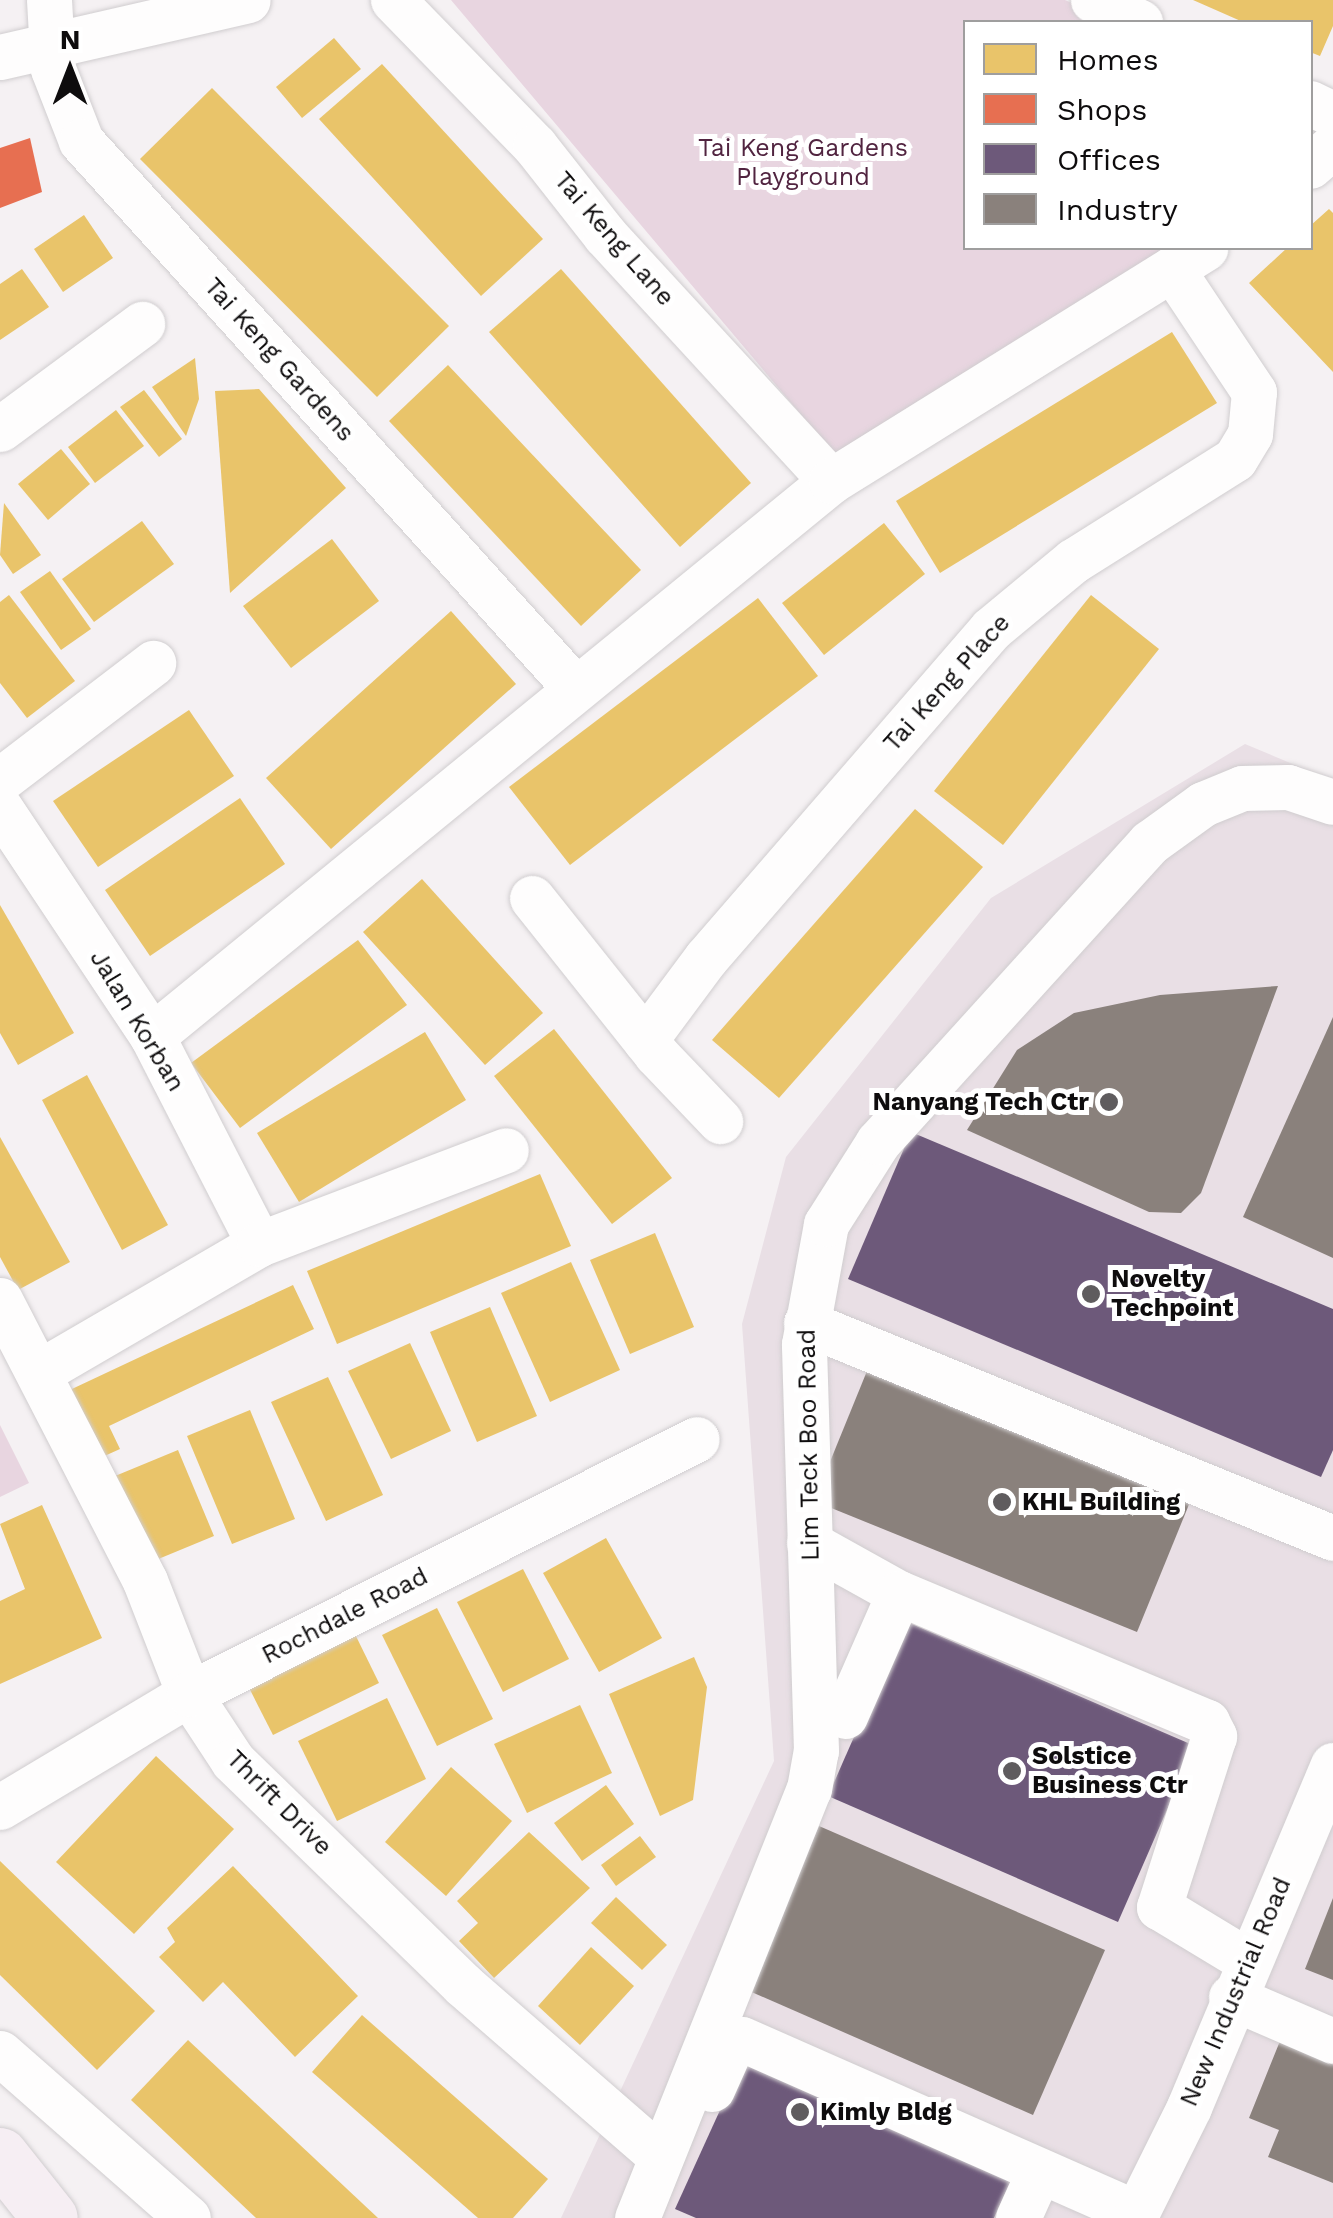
<!DOCTYPE html>
<style>
body{margin:0}
#map{position:relative;width:1333px;height:2218px;overflow:hidden;background:#f5f1f3;font-family:"Work Sans",sans-serif}
div>[style]{position:absolute}
.built>*{inset:0;background:#e9dfe5}
.green>*{inset:0;background:#e8d5e0}
.homes>*{inset:0;background:#e9c46a}
.shops>*{inset:0;background:#e76f51}
.offices>*{inset:0;background:#6d597a}
.industry>*{inset:0;background:#8a817c}
.roads{filter:drop-shadow(0 0 2px #d0cdcf) drop-shadow(0 0 2px #d0cdcf)}
.minor>*{height:45px;margin:-22.5px;padding:0 22.5px;transform-origin:22.5px;border-radius:22.5px;background:#fefdfd}
.major>*{height:55px;margin:-27.5px;padding:0 27.5px;transform-origin:27.5px;border-radius:27.5px;background:#f6eef3}
.dots>*{width:28px;height:28px;translate:-50% -50%;box-sizing:border-box;border:5px solid #fff;border-radius:50%}
span{translate:-50% -50%;white-space:nowrap;text-align:center;line-height:1.15;-webkit-text-stroke:10px #fff;paint-order:stroke}
.park-label{font-size:25px;color:#512440}
.street-label{font-size:25px;color:#0e0c0d}
.poi-label{font-size:25px;color:#0e0c0d;font-weight:700}
.right{translate:-100% -50%;text-align:right}
.left{translate:0 -50%;text-align:left}
.legend{position:absolute;left:963px;top:20px;width:350px;height:230px;box-sizing:border-box;background:#fff;border:2px solid #9f9e9e;margin:0;padding:12px 18px;list-style:none;font-size:30px;color:#0e0c0d}
.legend li{display:flex;align-items:center;gap:20px;height:50px}
.legend b{width:50px;border:2px solid #9f9e9e}
.north{position:absolute;left:20px;top:20px;width:100px;height:100px;-webkit-text-stroke:8px #fff;paint-order:stroke;rotate:0deg;font-size:28px;font-weight:700;line-height:40px;text-align:center;color:#0e0c0d}
.north::after{content:'';display:block;margin:auto;width:35px;height:45px;background:#0e0c0d;clip-path:polygon(50% 0,100% 100%,50% 72%,0 100%)}
</style>
<div id="map">
<div class="built">
<div style="clip-path:polygon(1245px 744px,1333px 781px,1333px 2218px,561px 2218px,774px 1761px,742px 1324px,786px 1157px,991px 898px)"></div>
</div>
<div class="green">
<div style="clip-path:polygon(451px 0,1065px 0,1114px 22px,966px 22px,966px 248px,1180px 248px,835px 455px)"></div>
<div style="clip-path:polygon(0 1425px,29px 1483px,0 1497px)"></div>
</div>
<div class="homes">
<div style="clip-path:polygon(1193px 0,1333px 0,1333px 26px,1320px 56px,1310px 52px,1310px 22px,1243px 22px)"></div>
<div style="clip-path:polygon(334px 38px,361px 69px,302px 118px,276px 87px)"></div>
<div style="clip-path:polygon(382px 64px,543px 239px,481px 296px,319px 119px)"></div>
<div style="clip-path:polygon(212px 88px,449px 326px,377px 397px,140px 159px)"></div>
<div style="clip-path:polygon(1329px 209px,1333px 213px,1333px 372px,1249px 283px,1287px 248px,1310px 248px,1310px 226px)"></div>
<div style="clip-path:polygon(84px 215px,113px 258px,63px 292px,34px 249px)"></div>
<div style="clip-path:polygon(22px 269px,49px 307px,0 340px,0 284px)"></div>
<div style="clip-path:polygon(561px 269px,751px 483px,680px 547px,489px 332px)"></div>
<div style="clip-path:polygon(1172px 332px,1217px 403px,940px 573px,896px 501px)"></div>
<div style="clip-path:polygon(195px 358px,199px 399px,186px 436px,152px 387px)"></div>
<div style="clip-path:polygon(448px 365px,641px 570px,581px 626px,389px 421px)"></div>
<div style="clip-path:polygon(259px 389px,346px 488px,230px 593px,215px 391px)"></div>
<div style="clip-path:polygon(144px 390px,182px 439px,159px 457px,120px 407px)"></div>
<div style="clip-path:polygon(116px 410px,144px 446px,95px 483px,68px 447px)"></div>
<div style="clip-path:polygon(61px 449px,90px 484px,48px 520px,18px 484px)"></div>
<div style="clip-path:polygon(4px 503px,41px 555px,13px 574px,0 555px)"></div>
<div style="clip-path:polygon(142px 521px,174px 564px,94px 622px,62px 579px)"></div>
<div style="clip-path:polygon(884px 523px,925px 574px,824px 655px,782px 603px)"></div>
<div style="clip-path:polygon(332px 539px,379px 601px,291px 668px,243px 606px)"></div>
<div style="clip-path:polygon(50px 571px,91px 629px,61px 650px,20px 592px)"></div>
<div style="clip-path:polygon(9px 595px,75px 681px,27px 718px,0 683px,0 602px)"></div>
<div style="clip-path:polygon(1091px 595px,1159px 649px,1003px 845px,934px 791px)"></div>
<div style="clip-path:polygon(758px 598px,818px 676px,570px 865px,509px 787px)"></div>
<div style="clip-path:polygon(451px 611px,516px 684px,331px 849px,266px 778px)"></div>
<div style="clip-path:polygon(189px 710px,234px 776px,98px 867px,53px 801px)"></div>
<div style="clip-path:polygon(240px 798px,285px 864px,150px 956px,105px 890px)"></div>
<div style="clip-path:polygon(915px 809px,983px 867px,779px 1098px,712px 1040px)"></div>
<div style="clip-path:polygon(422px 879px,543px 1013px,485px 1065px,363px 932px)"></div>
<div style="clip-path:polygon(0 905px,74px 1033px,18px 1065px,0 1033px)"></div>
<div style="clip-path:polygon(358px 940px,407px 1005px,240px 1128px,191px 1063px)"></div>
<div style="clip-path:polygon(554px 1029px,672px 1178px,612px 1224px,494px 1076px)"></div>
<div style="clip-path:polygon(425px 1032px,466px 1100px,299px 1202px,257px 1133px)"></div>
<div style="clip-path:polygon(87px 1075px,168px 1225px,122px 1250px,42px 1100px)"></div>
<div style="clip-path:polygon(0 1137px,70px 1262px,18px 1290px,0 1257px)"></div>
<div style="clip-path:polygon(540px 1174px,571px 1246px,337px 1344px,307px 1271px)"></div>
<div style="clip-path:polygon(655px 1233px,694px 1327px,630px 1354px,590px 1260px)"></div>
<div style="clip-path:polygon(571px 1262px,620px 1370px,550px 1402px,501px 1293px)"></div>
<div style="clip-path:polygon(293px 1285px,314px 1329px,109px 1426px,120px 1449px,89px 1463px,57px 1396px)"></div>
<div style="clip-path:polygon(490px 1307px,537px 1416px,477px 1442px,430px 1332px)"></div>
<div style="clip-path:polygon(410px 1343px,451px 1431px,391px 1459px,348px 1371px)"></div>
<div style="clip-path:polygon(328px 1377px,383px 1495px,326px 1521px,271px 1402px)"></div>
<div style="clip-path:polygon(250px 1410px,295px 1519px,232px 1544px,187px 1436px)"></div>
<div style="clip-path:polygon(178px 1450px,214px 1536px,139px 1567px,103px 1481px)"></div>
<div style="clip-path:polygon(42px 1505px,102px 1638px,0 1684px,0 1601px,25px 1589px,0 1524px)"></div>
<div style="clip-path:polygon(606px 1538px,662px 1638px,599px 1672px,543px 1573px)"></div>
<div style="clip-path:polygon(523px 1569px,569px 1659px,503px 1692px,457px 1602px)"></div>
<div style="clip-path:polygon(437px 1608px,493px 1719px,437px 1746px,382px 1635px)"></div>
<div style="clip-path:polygon(351px 1626px,379px 1683px,273px 1735px,244px 1678px)"></div>
<div style="clip-path:polygon(694px 1657px,707px 1687px,693px 1800px,660px 1816px,609px 1694px)"></div>
<div style="clip-path:polygon(387px 1698px,426px 1779px,337px 1821px,298px 1741px)"></div>
<div style="clip-path:polygon(580px 1705px,612px 1773px,527px 1813px,494px 1744px)"></div>
<div style="clip-path:polygon(156px 1756px,234px 1829px,134px 1934px,56px 1862px)"></div>
<div style="clip-path:polygon(451px 1767px,512px 1821px,446px 1896px,385px 1842px)"></div>
<div style="clip-path:polygon(606px 1785px,634px 1824px,582px 1861px,554px 1823px)"></div>
<div style="clip-path:polygon(529px 1832px,590px 1888px,494px 1978px,459px 1941px,478px 1923px,457px 1901px)"></div>
<div style="clip-path:polygon(640px 1836px,656px 1857px,616px 1886px,601px 1865px)"></div>
<div style="clip-path:polygon(0 1861px,155px 2011px,97px 2070px,0 1975px)"></div>
<div style="clip-path:polygon(233px 1866px,358px 1996px,295px 2057px,223px 1982px,203px 2002px,159px 1957px,175px 1942px,167px 1928px)"></div>
<div style="clip-path:polygon(616px 1897px,667px 1945px,642px 1970px,591px 1923px)"></div>
<div style="clip-path:polygon(591px 1947px,634px 1986px,580px 2045px,538px 2006px)"></div>
<div style="clip-path:polygon(362px 2015px,548px 2179px,513px 2218px,478px 2218px,312px 2072px)"></div>
<div style="clip-path:polygon(188px 2040px,378px 2218px,256px 2218px,131px 2100px)"></div>
</div>
<div class="shops">
<div style="clip-path:polygon(30px 138px,42px 192px,0 208px,0 148px)"></div>
</div>
<div class="offices">
<div style="clip-path:polygon(911px 1132px,1333px 1309px,1333px 1450px,1321px 1477px,848px 1279px)"></div>
<div style="clip-path:polygon(905px 1621px,1195px 1746px,1118px 1922px,828px 1796px)"></div>
<div style="clip-path:polygon(746px 2053px,1015px 2172px,994px 2218px,696px 2218px,675px 2209px)"></div>
</div>
<div class="industry">
<div style="clip-path:polygon(1278px 986px,1201px 1193px,1181px 1213px,1149px 1212px,967px 1130px,1017px 1050px,1074px 1013px,1160px 995px)"></div>
<div style="clip-path:polygon(1333px 1017px,1333px 1258px,1243px 1217px)"></div>
<div style="clip-path:polygon(867px 1371px,1190px 1502px,1137px 1632px,814px 1501px)"></div>
<div style="clip-path:polygon(819px 1826px,1105px 1950px,1033px 2115px,747px 1990px)"></div>
<div style="clip-path:polygon(1333px 1898px,1333px 1980px,1305px 1969px)"></div>
<div style="clip-path:polygon(1280px 2041px,1333px 2062px,1333px 2183px,1268px 2157px,1279px 2130px,1249px 2118px)"></div>
</div>
<div class="roads">
<div class="minor">
<div style="left:49px;top:0;width:69px;rotate:86.7deg"></div>
<div style="left:53px;top:69px;width:77px;rotate:68.7deg"></div>
<div style="left:81px;top:141px;width:738px;rotate:47.91deg"></div>
<div style="left:393px;top:0;width:204px;rotate:45.8deg"></div>
<div style="left:535px;top:146px;width:113px;rotate:51.8deg"></div>
<div style="left:605px;top:235px;width:334px;rotate:47.4deg"></div>
<div style="left:1093px;top:0;width:52px;rotate:25.1deg"></div>
<div style="left:0;top:57px;width:254px;rotate:-12.9deg"></div>
<div style="left:1310px;top:103px;width:25px;rotate:26deg"></div>
<div style="left:1310px;top:166px;width:30px;rotate:-41deg"></div>
<div style="left:0;top:429px;width:177px;rotate:-36.5deg"></div>
<div style="left:0;top:780px;width:193px;rotate:-37.4deg"></div>
<div style="left:0;top:808px;width:274px;rotate:56.3deg"></div>
<div style="left:152px;top:1036px;width:234px;rotate:62.8deg"></div>
<div style="left:532px;top:898px;width:199px;rotate:51.5deg"></div>
<div style="left:656px;top:1054px;width:93px;rotate:46.3deg"></div>
<div style="left:152px;top:1036px;width:877px;rotate:-39.26deg"></div>
<div style="left:831px;top:481px;width:441px;rotate:-31.9deg"></div>
<div style="left:645px;top:1040px;width:102px;rotate:-53.4deg"></div>
<div style="left:706px;top:958px;width:435px;rotate:-49.1deg"></div>
<div style="left:991px;top:629px;width:107px;rotate:-39.7deg"></div>
<div style="left:1073px;top:561px;width:191px;rotate:-32.2deg"></div>
<div style="left:1235px;top:459px;width:29px;rotate:-59deg"></div>
<div style="left:1250px;top:434px;width:42px;rotate:-84.6deg"></div>
<div style="left:1254px;top:392px;width:148px;rotate:-123.7deg"></div>
<div style="left:0;top:1300px;width:316px;rotate:62.7deg"></div>
<div style="left:145px;top:1581px;width:121px;rotate:68.7deg"></div>
<div style="left:189px;top:1694px;width:80px;rotate:56.7deg"></div>
<div style="left:233px;top:1761px;width:320px;rotate:44.2deg"></div>
<div style="left:462px;top:1984px;width:262px;rotate:41deg"></div>
<div style="left:806px;top:1323px;width:569px;rotate:22.19deg"></div>
<div style="left:41px;top:1371px;width:252px;rotate:-30.2deg"></div>
<div style="left:259px;top:1244px;width:264px;rotate:-20.8deg"></div>
<div style="left:809px;top:1543px;width:103px;rotate:29.1deg"></div>
<div style="left:899px;top:1593px;width:334px;rotate:22.7deg"></div>
<div style="left:1207px;top:1722px;width:16px;rotate:63deg"></div>
<div style="left:1214px;top:1736px;width:180px;rotate:107.8deg"></div>
<div style="left:1159px;top:1907px;width:104px;rotate:31.2deg"></div>
<div style="left:845px;top:1716px;width:134px;rotate:-66.3deg"></div>
<div style="left:0;top:1807px;width:220px;rotate:-30.9deg"></div>
<div style="left:189px;top:1694px;width:568px;rotate:-26.66deg"></div>
<div style="left:1231px;top:1997px;width:111px;rotate:23.3deg"></div>
<div style="left:0;top:2053px;width:250px;rotate:41.3deg"></div>
<div style="left:712px;top:2089px;width:51px;rotate:-65.9deg"></div>
<div style="left:733px;top:2042px;width:9px;rotate:-18deg"></div>
<div style="left:742px;top:2039px;width:432px;rotate:23.8deg"></div>
<div style="left:637px;top:2218px;width:462px;rotate:-68.2deg"></div>
<div style="left:809px;top:1789px;width:39px;rotate:-80deg"></div>
<div style="left:816px;top:1751px;width:407px;rotate:-91.7deg"></div>
<div style="left:804px;top:1344px;width:122px;rotate:-79.6deg"></div>
<div style="left:826px;top:1224px;width:97px;rotate:-57.6deg"></div>
<div style="left:878px;top:1142px;width:404px;rotate:-47.8deg"></div>
<div style="left:1149px;top:843px;width:67px;rotate:-35.8deg"></div>
<div style="left:1203px;top:804px;width:42px;rotate:-22.3deg"></div>
<div style="left:1242px;top:788px;width:46px;rotate:-1.2deg"></div>
<div style="left:1288px;top:787px;width:47px;rotate:18.4deg"></div>
<div style="left:1018px;top:2218px;width:51px;rotate:-65.9deg"></div>
<div style="left:1134px;top:2218px;width:124px;rotate:-63.6deg"></div>
<div style="left:1189px;top:2107px;width:371px;rotate:-67.2deg"></div>
</div>
<div class="major">
<div style="left:0;top:2155px;width:80px;rotate:51.6deg"></div>
</div>
</div>
<div class="dots">
<div style="left:1109px;top:1102px;background:#5f5c5e"></div>
<div style="left:1091px;top:1294px;background:#5f5c5e"></div>
<div style="left:1002px;top:1502px;background:#5f5c5e"></div>
<div style="left:1012px;top:1771px;background:#5f5c5e"></div>
<div style="left:800px;top:2112px;background:#5f5c5e"></div>
</div>
<div class="park-label">
<span style="left:803px;top:163px">Tai Keng Gardens<br>Playground</span>
</div>
<div class="street-label">
<span style="left:614px;top:239px;rotate:49deg">Tai Keng Lane</span>
<span style="left:279px;top:360px;rotate:48deg">Tai Keng Gardens</span>
<span style="left:947px;top:683px;rotate:-48deg">Tai Keng Place</span>
<span style="left:137px;top:1021px;rotate:59deg">Jalan Korban</span>
<span style="left:809px;top:1445px;rotate:-91deg">Lim Teck Boo Road</span>
<span style="left:345px;top:1616px;rotate:-27deg">Rochdale Road</span>
<span style="left:279px;top:1803px;rotate:45deg">Thrift Drive</span>
<span style="left:1236px;top:1992px;rotate:-67deg">New Industrial Road</span>
</div>
<div class="poi-label">
<span class="right" style="left:1089px;top:1102px">Nanyang Tech Ctr</span>
<span class="left" style="left:1111px;top:1294px">Novelty<br>Techpoint</span>
<span class="left" style="left:1022px;top:1502px">KHL Building</span>
<span class="left" style="left:1032px;top:1771px">Solstice<br>Business Ctr</span>
<span class="left" style="left:820px;top:2112px">Kimly Bldg</span>
</div>
<ul class="legend">
<li><b style="height:28px;background:#e9c46a"></b>Homes</li>
<li><b style="height:28px;background:#e76f51"></b>Shops</li>
<li><b style="height:28px;background:#6d597a"></b>Offices</li>
<li><b style="height:28px;background:#8a817c"></b>Industry</li>
</ul>
<div class="north">N</div>
</div>
